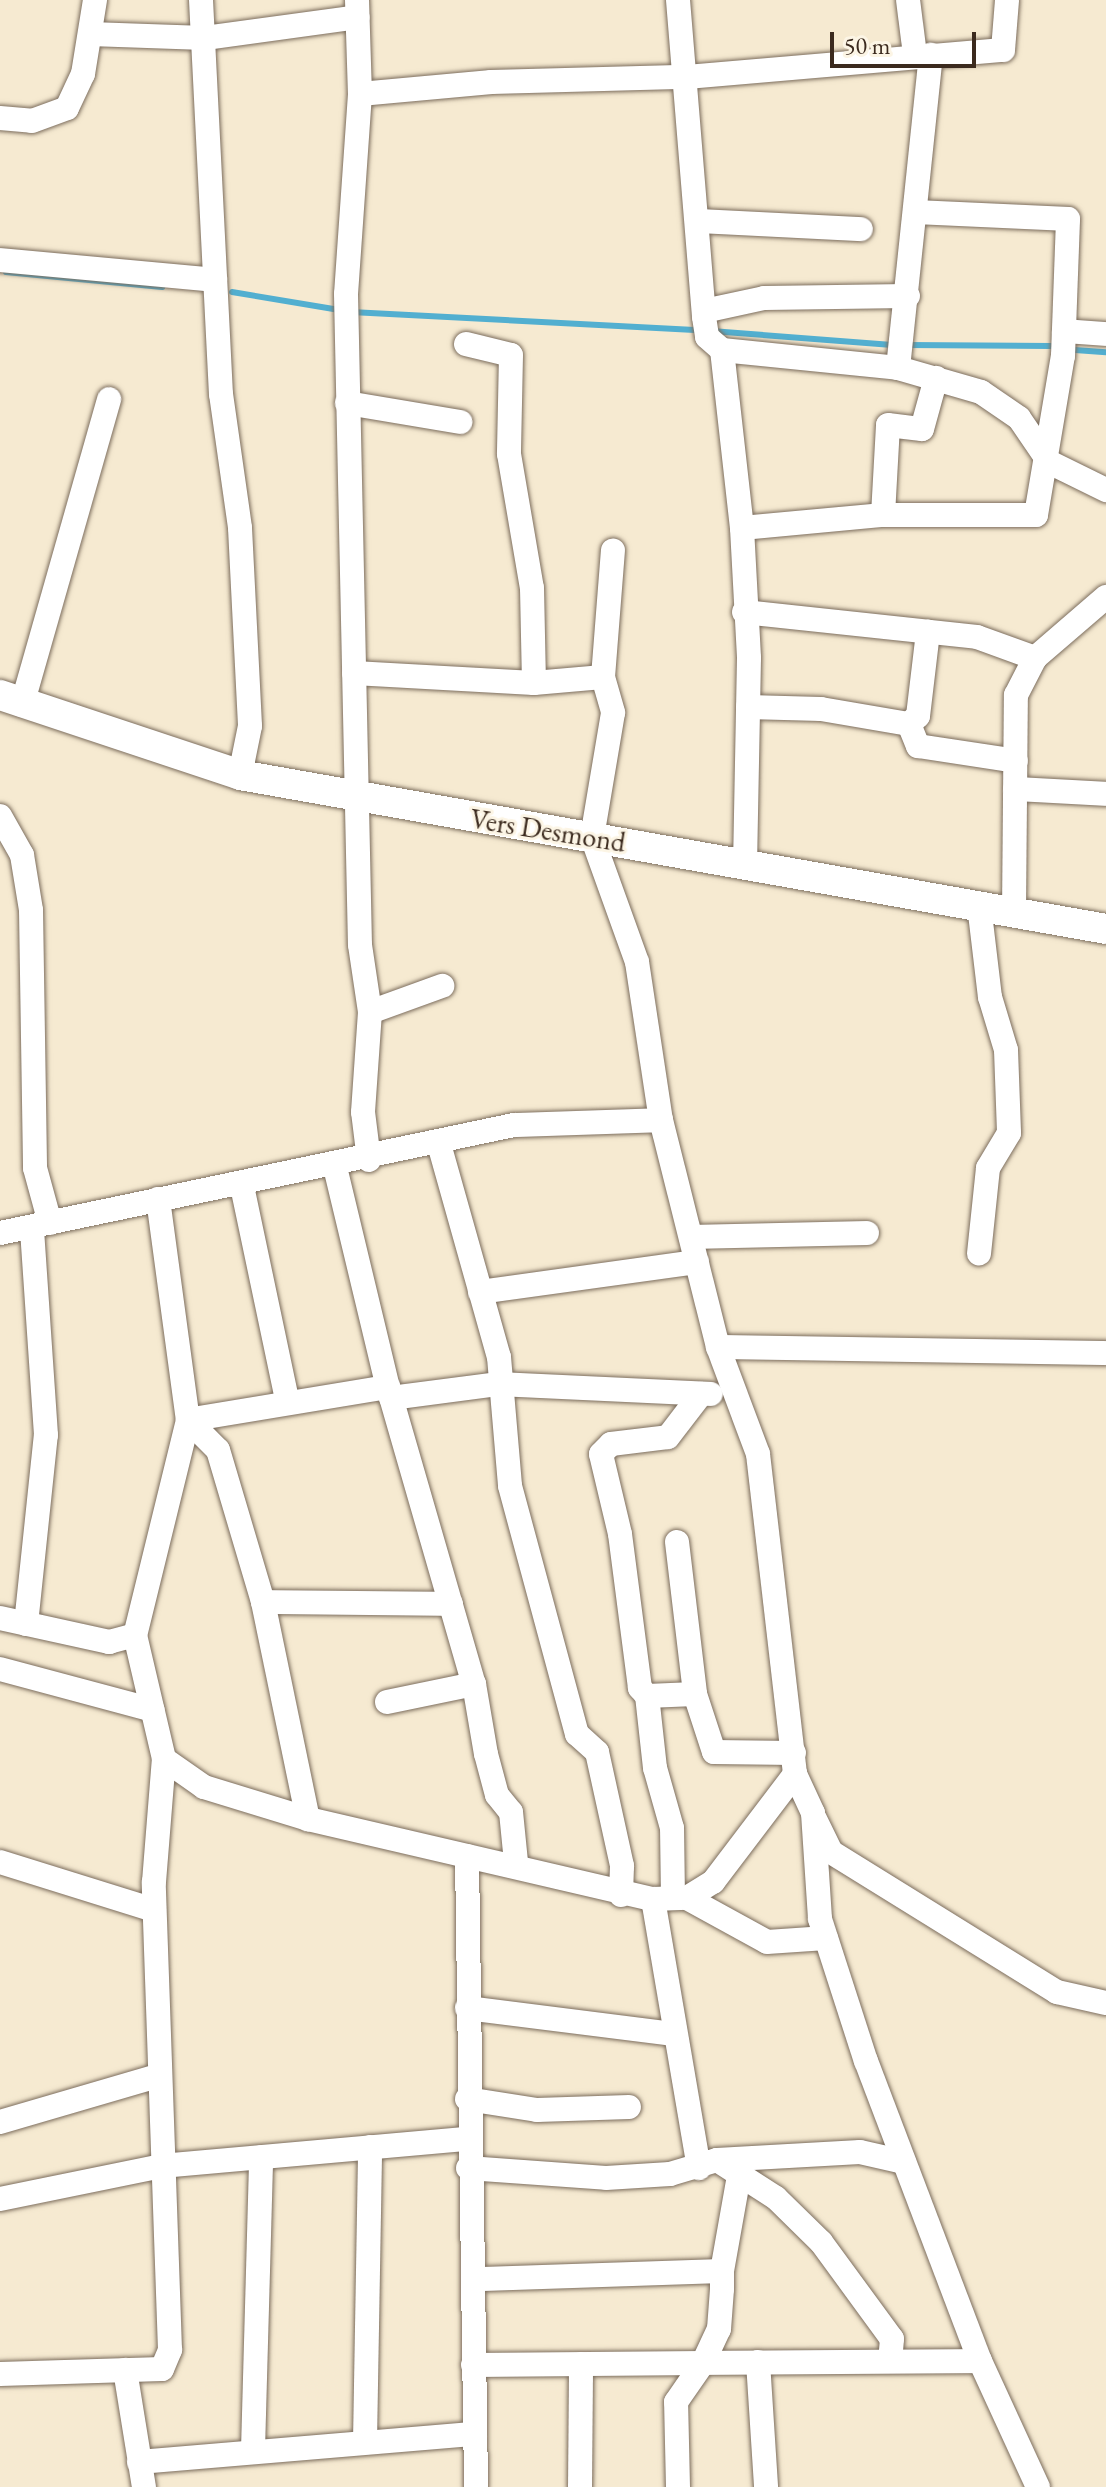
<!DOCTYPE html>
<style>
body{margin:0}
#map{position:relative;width:1106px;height:2487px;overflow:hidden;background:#f6ead1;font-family:"EB Garamond",serif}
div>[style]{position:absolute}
.stream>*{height:6px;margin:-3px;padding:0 3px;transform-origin:3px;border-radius:3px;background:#52afd0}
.roads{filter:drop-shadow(0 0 2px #7c6d5d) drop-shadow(0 0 2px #7c6d5d)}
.minor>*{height:24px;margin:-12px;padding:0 12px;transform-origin:12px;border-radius:12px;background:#fff}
.major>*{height:30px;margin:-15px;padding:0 15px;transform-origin:15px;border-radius:15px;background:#fff}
span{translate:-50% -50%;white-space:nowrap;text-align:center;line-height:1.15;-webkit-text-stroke:6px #fcf5e5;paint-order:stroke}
.street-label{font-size:28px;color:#3b2a1e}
.scale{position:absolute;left:830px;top:32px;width:146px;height:36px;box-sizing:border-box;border:4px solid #3b2a1e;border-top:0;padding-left:10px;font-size:24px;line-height:28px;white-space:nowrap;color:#3b2a1e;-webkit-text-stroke:6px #fcf5e5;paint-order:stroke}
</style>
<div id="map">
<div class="stream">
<div style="left:6px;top:272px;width:157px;rotate:5.5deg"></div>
<div style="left:232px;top:292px;width:109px;rotate:9.5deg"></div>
<div style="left:351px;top:312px;width:349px;rotate:3deg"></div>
<div style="left:711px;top:331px;width:185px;rotate:4.4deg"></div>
<div style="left:906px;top:345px;width:145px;rotate:0.4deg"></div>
<div style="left:1075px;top:350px;width:31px;rotate:4deg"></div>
</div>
<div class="roads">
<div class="minor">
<div style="left:201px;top:0;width:395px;rotate:87.1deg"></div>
<div style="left:221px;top:394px;width:135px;rotate:81.9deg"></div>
<div style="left:240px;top:528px;width:198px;rotate:87.1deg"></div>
<div style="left:250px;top:726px;width:50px;rotate:101.5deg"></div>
<div style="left:357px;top:0;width:94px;rotate:88.2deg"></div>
<div style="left:360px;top:94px;width:200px;rotate:94deg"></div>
<div style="left:346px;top:294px;width:651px;rotate:88.77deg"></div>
<div style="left:360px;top:945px;width:68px;rotate:81.5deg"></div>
<div style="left:370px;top:1012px;width:77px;rotate:-19.9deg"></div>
<div style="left:678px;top:0;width:318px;rotate:85.3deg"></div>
<div style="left:704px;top:317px;width:20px;rotate:81deg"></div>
<div style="left:707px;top:337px;width:20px;rotate:41deg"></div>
<div style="left:722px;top:350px;width:179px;rotate:83.6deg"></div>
<div style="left:742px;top:528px;width:130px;rotate:86.9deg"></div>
<div style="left:749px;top:658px;width:203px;rotate:91.1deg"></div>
<div style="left:908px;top:0;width:55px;rotate:82.7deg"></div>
<div style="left:90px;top:34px;width:115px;rotate:2deg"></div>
<div style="left:205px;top:38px;width:154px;rotate:-7.8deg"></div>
<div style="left:360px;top:94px;width:132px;rotate:-5.2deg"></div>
<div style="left:491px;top:82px;width:196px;rotate:-1.5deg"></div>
<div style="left:687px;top:77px;width:317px;rotate:-4.9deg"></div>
<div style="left:1003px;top:50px;width:50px;rotate:-85.4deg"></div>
<div style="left:0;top:118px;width:32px;rotate:5deg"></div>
<div style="left:32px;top:121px;width:37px;rotate:-20deg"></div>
<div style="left:67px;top:108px;width:38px;rotate:-65deg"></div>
<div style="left:83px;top:74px;width:75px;rotate:-80.8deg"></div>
<div style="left:701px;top:221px;width:160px;rotate:2.9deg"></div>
<div style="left:0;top:260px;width:216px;rotate:5.3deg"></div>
<div style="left:704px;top:311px;width:61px;rotate:-12.2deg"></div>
<div style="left:764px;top:298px;width:144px;rotate:-0.8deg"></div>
<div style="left:1064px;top:331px;width:42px;rotate:4.1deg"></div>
<div style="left:466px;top:344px;width:46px;rotate:13.7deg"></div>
<div style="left:511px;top:355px;width:99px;rotate:91.2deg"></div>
<div style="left:509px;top:454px;width:136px;rotate:80.3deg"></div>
<div style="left:532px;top:588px;width:95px;rotate:88.8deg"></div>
<div style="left:722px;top:350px;width:177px;rotate:5.8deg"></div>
<div style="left:898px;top:368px;width:86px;rotate:16.1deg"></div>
<div style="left:981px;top:392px;width:46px;rotate:34.4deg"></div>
<div style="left:1019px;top:418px;width:53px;rotate:55.7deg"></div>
<div style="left:1049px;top:462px;width:64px;rotate:26.2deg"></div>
<div style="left:898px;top:368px;width:315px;rotate:-84deg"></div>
<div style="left:347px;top:403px;width:115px;rotate:9.5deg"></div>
<div style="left:883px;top:515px;width:90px;rotate:-86.8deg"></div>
<div style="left:888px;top:425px;width:34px;rotate:7deg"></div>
<div style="left:922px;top:429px;width:53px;rotate:-74.6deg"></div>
<div style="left:742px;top:528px;width:142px;rotate:-5.3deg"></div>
<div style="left:883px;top:515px;width:153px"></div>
<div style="left:1036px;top:515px;width:161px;rotate:-80.4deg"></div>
<div style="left:1063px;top:356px;width:137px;rotate:-87.9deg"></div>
<div style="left:1068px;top:219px;width:152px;rotate:-177.4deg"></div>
<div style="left:744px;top:612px;width:234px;rotate:6.1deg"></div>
<div style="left:977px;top:637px;width:62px;rotate:19.9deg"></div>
<div style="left:354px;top:673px;width:180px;rotate:3.2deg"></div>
<div style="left:534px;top:683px;width:69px;rotate:-5deg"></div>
<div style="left:603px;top:677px;width:37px;rotate:74deg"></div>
<div style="left:613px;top:713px;width:126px;rotate:99.6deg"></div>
<div style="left:592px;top:837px;width:133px;rotate:70.2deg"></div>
<div style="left:637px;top:962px;width:160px;rotate:81.4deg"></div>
<div style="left:661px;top:1120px;width:234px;rotate:75.9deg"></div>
<div style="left:718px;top:1347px;width:114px;rotate:69.5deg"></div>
<div style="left:758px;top:1454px;width:322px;rotate:83.4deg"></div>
<div style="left:795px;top:1774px;width:43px;rotate:65.2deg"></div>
<div style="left:813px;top:1813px;width:106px;rotate:86.2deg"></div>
<div style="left:820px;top:1919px;width:149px;rotate:72.1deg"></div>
<div style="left:866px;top:2061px;width:321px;rotate:69.2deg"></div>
<div style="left:980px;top:2361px;width:139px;rotate:65.3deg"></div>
<div style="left:603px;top:677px;width:127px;rotate:-85.5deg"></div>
<div style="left:22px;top:705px;width:318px;rotate:-74.1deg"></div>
<div style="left:748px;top:707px;width:73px;rotate:1.6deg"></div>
<div style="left:821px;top:709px;width:89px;rotate:9.7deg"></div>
<div style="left:909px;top:724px;width:12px;rotate:-42deg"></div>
<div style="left:918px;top:716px;width:85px;rotate:-83.2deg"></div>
<div style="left:909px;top:724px;width:24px;rotate:68deg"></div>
<div style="left:918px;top:746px;width:99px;rotate:8.7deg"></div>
<div style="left:1015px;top:789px;width:91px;rotate:3.1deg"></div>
<div style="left:0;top:816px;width:45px;rotate:60.6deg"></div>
<div style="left:22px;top:855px;width:56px;rotate:80.7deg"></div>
<div style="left:31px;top:910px;width:258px;rotate:89.1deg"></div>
<div style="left:35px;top:1168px;width:57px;rotate:74.7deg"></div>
<div style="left:979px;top:905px;width:93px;rotate:83.2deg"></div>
<div style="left:990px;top:997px;width:55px;rotate:73.2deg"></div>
<div style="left:1006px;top:1050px;width:83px;rotate:87.9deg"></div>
<div style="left:1009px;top:1133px;width:41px;rotate:121deg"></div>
<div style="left:988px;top:1168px;width:86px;rotate:96deg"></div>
<div style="left:1014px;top:912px;width:217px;rotate:-89.5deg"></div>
<div style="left:1016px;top:695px;width:42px;rotate:-62.8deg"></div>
<div style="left:1035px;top:658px;width:94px;rotate:-40.7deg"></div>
<div style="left:439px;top:1144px;width:221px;rotate:74.3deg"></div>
<div style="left:499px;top:1357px;width:129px;rotate:85.1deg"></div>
<div style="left:510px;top:1486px;width:257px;rotate:74.9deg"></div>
<div style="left:577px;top:1734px;width:27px;rotate:42deg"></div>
<div style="left:597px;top:1752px;width:117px;rotate:77.6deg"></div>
<div style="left:622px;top:1866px;width:29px;rotate:92deg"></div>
<div style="left:369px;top:1160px;width:48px;rotate:-97.1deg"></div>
<div style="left:363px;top:1112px;width:100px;rotate:-86deg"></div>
<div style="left:335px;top:1167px;width:226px;rotate:76.5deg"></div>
<div style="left:388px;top:1387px;width:309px;rotate:73.9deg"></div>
<div style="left:474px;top:1684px;width:71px;rotate:80.3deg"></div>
<div style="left:486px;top:1754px;width:42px;rotate:75deg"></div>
<div style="left:497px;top:1795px;width:22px;rotate:51deg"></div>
<div style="left:511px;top:1812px;width:50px;rotate:84.3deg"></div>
<div style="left:242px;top:1186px;width:218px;rotate:78.1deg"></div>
<div style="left:158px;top:1199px;width:223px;rotate:82.3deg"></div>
<div style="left:188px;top:1420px;width:221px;rotate:103.8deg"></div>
<div style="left:135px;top:1635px;width:127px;rotate:76.8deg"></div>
<div style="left:164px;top:1759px;width:49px;rotate:35deg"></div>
<div style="left:204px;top:1787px;width:109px;rotate:17.1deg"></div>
<div style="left:308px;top:1819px;width:354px;rotate:13.1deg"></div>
<div style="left:653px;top:1899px;width:34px;rotate:-2deg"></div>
<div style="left:687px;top:1898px;width:31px;rotate:-32deg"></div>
<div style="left:713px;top:1882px;width:136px;rotate:-52.8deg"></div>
<div style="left:0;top:1233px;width:525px;rotate:-11.87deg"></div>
<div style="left:514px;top:1125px;width:147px;rotate:-1.9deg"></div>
<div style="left:691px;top:1237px;width:176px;rotate:-1.3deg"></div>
<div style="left:480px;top:1292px;width:219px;rotate:-7.9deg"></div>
<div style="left:718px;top:1347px;width:388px;rotate:0.9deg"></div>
<div style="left:391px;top:1398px;width:109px;rotate:-7.4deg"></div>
<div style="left:499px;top:1384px;width:212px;rotate:2.7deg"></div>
<div style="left:188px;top:1420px;width:42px;rotate:45deg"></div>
<div style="left:218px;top:1450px;width:159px;rotate:73.5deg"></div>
<div style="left:263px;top:1602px;width:222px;rotate:78.3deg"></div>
<div style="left:188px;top:1420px;width:203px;rotate:-9.4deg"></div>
<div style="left:677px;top:1542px;width:153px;rotate:83.2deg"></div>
<div style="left:695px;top:1694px;width:61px;rotate:71.9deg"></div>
<div style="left:714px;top:1752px;width:80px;rotate:0.7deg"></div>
<div style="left:263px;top:1602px;width:188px;rotate:0.6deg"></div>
<div style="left:0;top:1618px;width:112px;rotate:12.4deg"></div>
<div style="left:109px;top:1642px;width:27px;rotate:-15deg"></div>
<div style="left:26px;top:1624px;width:190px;rotate:-84deg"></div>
<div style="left:46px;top:1435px;width:207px;rotate:-93.9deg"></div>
<div style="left:0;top:1669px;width:158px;rotate:15deg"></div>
<div style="left:647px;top:1696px;width:48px;rotate:-2.4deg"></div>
<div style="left:387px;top:1702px;width:89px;rotate:-11.7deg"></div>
<div style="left:815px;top:1819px;width:37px;rotate:64deg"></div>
<div style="left:831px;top:1852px;width:266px;rotate:31.8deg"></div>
<div style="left:1057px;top:1992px;width:50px;rotate:12.7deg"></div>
<div style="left:467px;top:1856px;width:631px;rotate:89.18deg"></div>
<div style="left:0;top:1862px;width:161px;rotate:17.3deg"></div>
<div style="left:673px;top:1898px;width:70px;rotate:-90.8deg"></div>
<div style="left:672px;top:1828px;width:62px;rotate:-105.8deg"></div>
<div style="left:655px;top:1768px;width:72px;rotate:-96.3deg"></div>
<div style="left:647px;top:1696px;width:11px;rotate:-131deg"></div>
<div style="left:640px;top:1688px;width:155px;rotate:-97.4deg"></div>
<div style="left:620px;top:1534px;width:82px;rotate:-103.4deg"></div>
<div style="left:601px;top:1454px;width:14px;rotate:-45deg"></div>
<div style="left:611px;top:1444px;width:57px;rotate:-7deg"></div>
<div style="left:668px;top:1437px;width:54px;rotate:-52.5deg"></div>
<div style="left:687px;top:1898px;width:91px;rotate:28.8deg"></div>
<div style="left:767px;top:1942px;width:59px;rotate:-3.9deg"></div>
<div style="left:653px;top:1899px;width:273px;rotate:80.3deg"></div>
<div style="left:467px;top:2008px;width:207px;rotate:7.2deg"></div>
<div style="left:467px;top:2099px;width:71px;rotate:8.9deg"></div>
<div style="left:537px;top:2110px;width:92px;rotate:-1.9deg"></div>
<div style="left:0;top:2122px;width:164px;rotate:-16.3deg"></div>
<div style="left:717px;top:2160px;width:70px;rotate:32.8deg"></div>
<div style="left:776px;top:2198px;width:63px;rotate:44.4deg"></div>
<div style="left:821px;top:2242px;width:120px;rotate:53.8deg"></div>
<div style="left:892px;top:2339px;width:22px;rotate:95deg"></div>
<div style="left:468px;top:2168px;width:138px;rotate:4.1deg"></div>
<div style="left:606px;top:2178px;width:64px;rotate:-3.6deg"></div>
<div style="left:670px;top:2174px;width:49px;rotate:-16.6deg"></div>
<div style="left:717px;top:2160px;width:143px;rotate:-3.2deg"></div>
<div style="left:860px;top:2152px;width:45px;rotate:12.8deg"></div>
<div style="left:0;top:2199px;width:165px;rotate:-11.5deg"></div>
<div style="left:162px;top:2166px;width:306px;rotate:-5.1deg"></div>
<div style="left:722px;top:2271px;width:97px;rotate:-79.9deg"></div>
<div style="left:758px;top:2362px;width:125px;rotate:86.3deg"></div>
<div style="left:473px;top:2365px;width:230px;rotate:-0.5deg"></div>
<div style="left:703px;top:2363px;width:38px;rotate:-65deg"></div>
<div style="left:719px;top:2329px;width:40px;rotate:-85.7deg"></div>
<div style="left:722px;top:2289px;width:18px;rotate:-90deg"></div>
<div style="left:722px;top:2271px;width:247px;rotate:178.1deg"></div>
<div style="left:125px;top:2370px;width:119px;rotate:80.8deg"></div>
<div style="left:0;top:2374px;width:162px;rotate:-1.8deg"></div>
<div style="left:162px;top:2369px;width:21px;rotate:-67deg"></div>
<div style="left:170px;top:2350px;width:468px;rotate:-92deg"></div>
<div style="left:154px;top:1882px;width:123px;rotate:-85.4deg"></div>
<div style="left:365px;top:2442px;width:295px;rotate:-89deg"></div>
<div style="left:253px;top:2450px;width:293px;rotate:-88.4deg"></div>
<div style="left:139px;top:2462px;width:337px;rotate:-4.8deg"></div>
<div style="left:580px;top:2487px;width:123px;rotate:-89.5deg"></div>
<div style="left:678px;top:2487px;width:85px;rotate:-91.3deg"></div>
<div style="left:676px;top:2402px;width:47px;rotate:-55.3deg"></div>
<div style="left:703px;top:2363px;width:277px;rotate:-0.4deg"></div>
</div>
<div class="major">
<div style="left:0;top:695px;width:253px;rotate:18.4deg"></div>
<div style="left:240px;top:775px;width:880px;rotate:10.08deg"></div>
</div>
</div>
<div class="street-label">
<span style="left:548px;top:830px;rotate:9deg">Vers Desmond</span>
</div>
<div class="scale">50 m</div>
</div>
